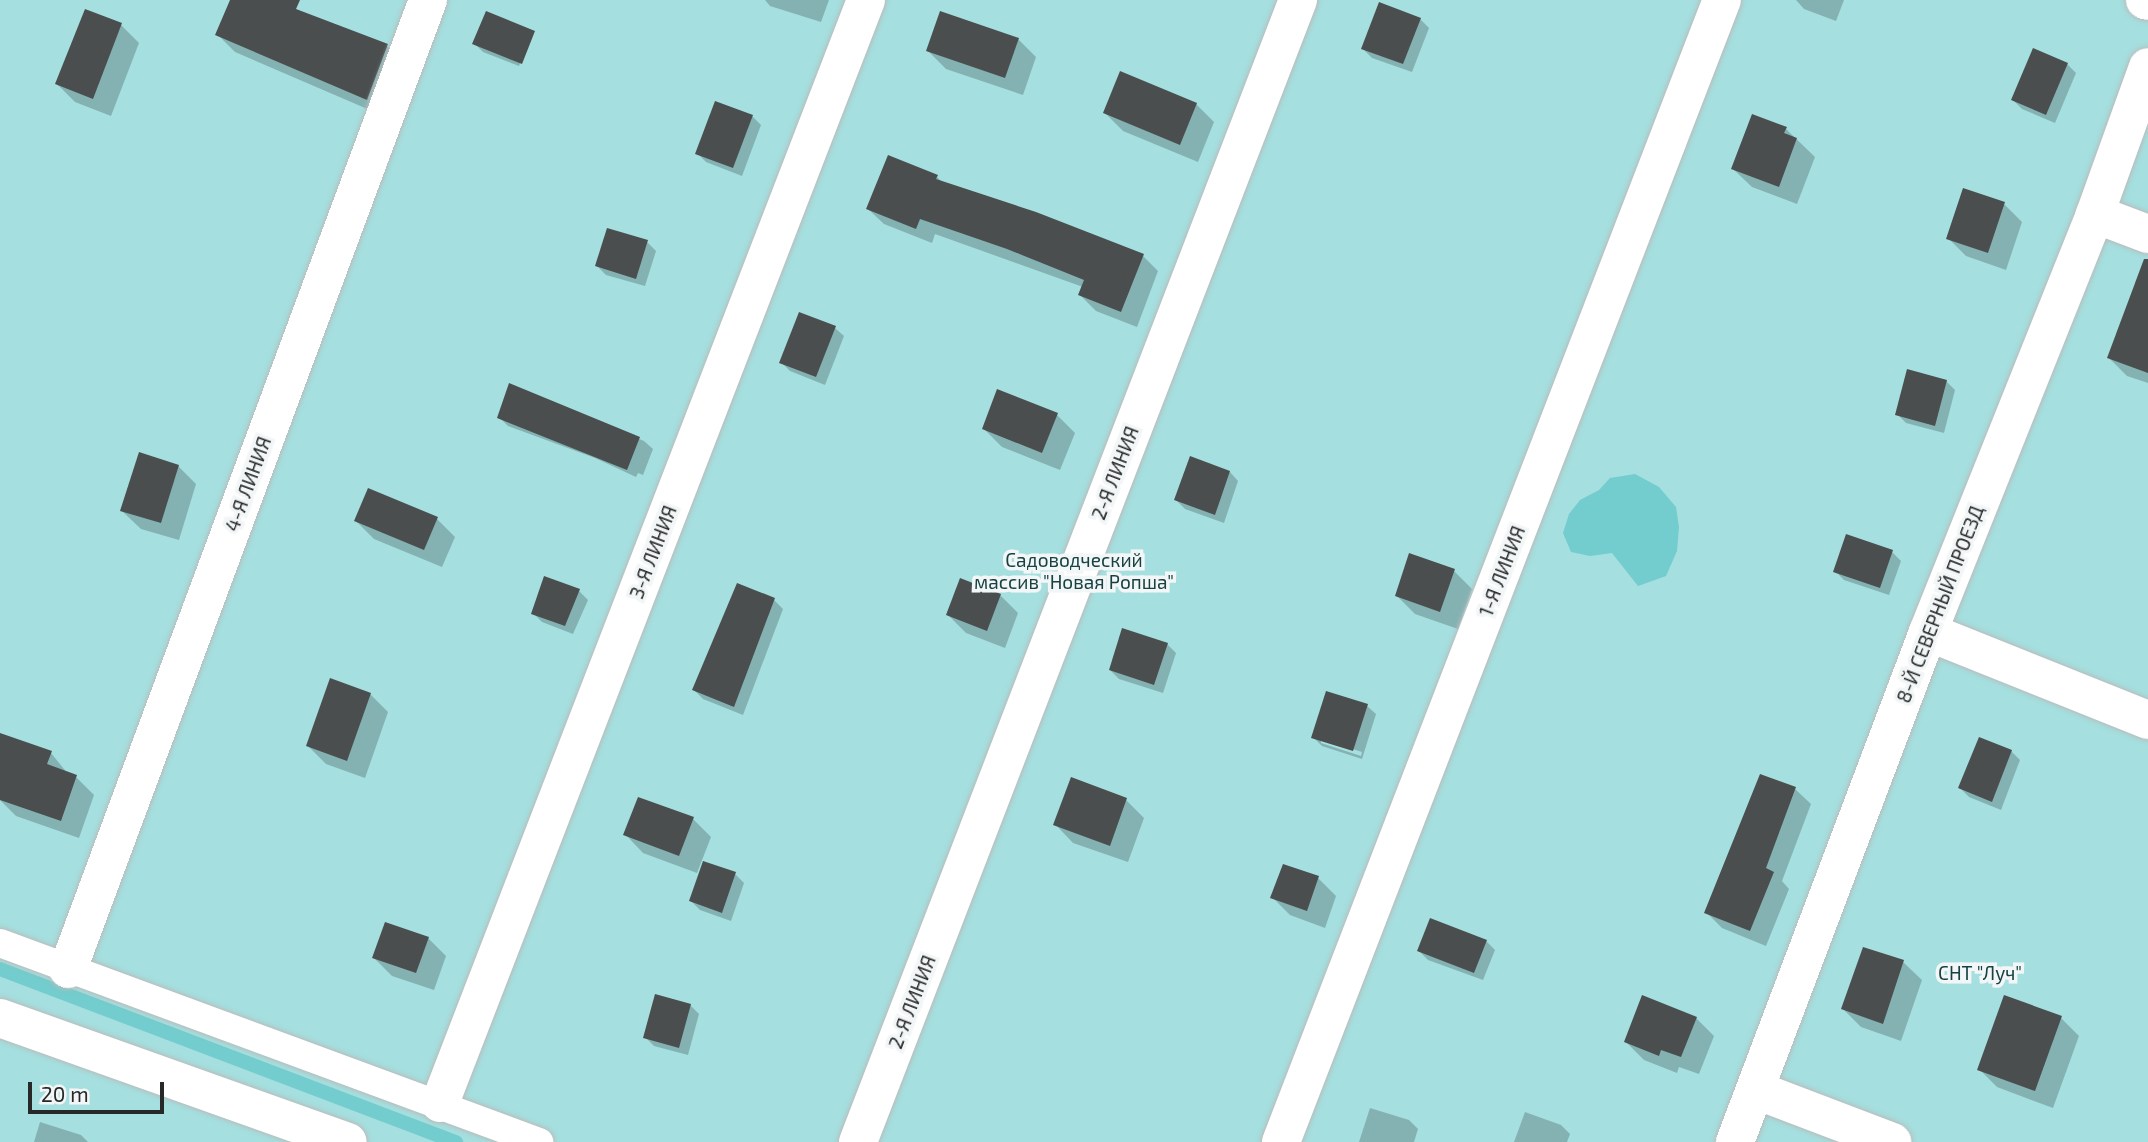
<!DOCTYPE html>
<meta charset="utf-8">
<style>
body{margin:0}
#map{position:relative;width:2148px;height:1142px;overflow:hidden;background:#f2f6f6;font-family:"Exo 2",sans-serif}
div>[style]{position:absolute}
.green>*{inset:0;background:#a5dfdf}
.water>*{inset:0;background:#73cccd}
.shadow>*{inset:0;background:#0003}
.stream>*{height:14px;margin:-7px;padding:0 7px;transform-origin:7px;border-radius:7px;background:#73cccd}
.building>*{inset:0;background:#4b4e4e}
.roads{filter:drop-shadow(0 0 2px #b8bcbc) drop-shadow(0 0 2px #b8bcbc)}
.lane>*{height:28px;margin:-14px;padding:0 14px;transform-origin:14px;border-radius:14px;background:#fff}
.street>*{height:38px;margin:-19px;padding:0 19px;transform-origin:19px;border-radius:19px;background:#fff}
span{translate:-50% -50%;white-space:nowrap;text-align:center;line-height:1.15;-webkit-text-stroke:7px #f2f6f6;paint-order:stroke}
.street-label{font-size:19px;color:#272929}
.park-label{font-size:19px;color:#174142}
.scale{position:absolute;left:28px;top:1082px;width:136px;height:32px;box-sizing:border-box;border:4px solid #272929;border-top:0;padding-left:9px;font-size:21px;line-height:24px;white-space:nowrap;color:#272929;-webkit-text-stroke:5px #f2f6f6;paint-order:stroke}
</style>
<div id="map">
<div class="green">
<div style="clip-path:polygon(0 0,2148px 0,2148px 1142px,0 1142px)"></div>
</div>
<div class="water">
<div style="clip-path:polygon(1635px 474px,1659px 487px,1676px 507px,1679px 527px,1677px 551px,1666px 576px,1638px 586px,1612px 553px,1590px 556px,1571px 552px,1563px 533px,1569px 514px,1580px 500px,1599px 490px,1610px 478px)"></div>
</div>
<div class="shadow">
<div style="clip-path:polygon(232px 0,281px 0,304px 14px,387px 46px,405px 64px,386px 117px,235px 52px,217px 34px)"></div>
<div style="clip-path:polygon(765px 0,829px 0,821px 22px,770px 6px)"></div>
<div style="clip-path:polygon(1796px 0,1844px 0,1836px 21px,1804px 9px)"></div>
<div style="clip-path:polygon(1420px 19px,1429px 28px,1412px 72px,1372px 58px,1363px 49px)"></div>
<div style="clip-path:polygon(121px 25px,139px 43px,111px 116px,75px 102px,57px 84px)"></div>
<div style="clip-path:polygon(531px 36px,519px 66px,483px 52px,474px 43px)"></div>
<div style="clip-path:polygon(1018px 39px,1036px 57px,1023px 95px,946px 69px,928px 51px)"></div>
<div style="clip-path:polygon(2067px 64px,2076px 73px,2055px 123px,2022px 109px,2013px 100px)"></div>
<div style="clip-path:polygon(1196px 104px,1214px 122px,1198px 162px,1123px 131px,1105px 113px)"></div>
<div style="clip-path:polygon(752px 116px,761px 125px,742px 176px,706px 162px,697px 153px)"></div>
<div style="clip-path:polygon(1786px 129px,1815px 157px,1797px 204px,1752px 187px,1733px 169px)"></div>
<div style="clip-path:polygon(937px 177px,943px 183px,1143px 256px,1158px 271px,1137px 327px,1096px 311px,1080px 295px,1083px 287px,935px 234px,932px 243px,884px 224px,868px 209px)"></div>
<div style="clip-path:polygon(2004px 204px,2022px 222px,2006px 270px,1966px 256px,1948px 238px)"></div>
<div style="clip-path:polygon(647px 242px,656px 251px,645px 286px,606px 275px,597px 266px)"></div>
<div style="clip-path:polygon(2148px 319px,2148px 383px,2127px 376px,2109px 358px)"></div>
<div style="clip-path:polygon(835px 328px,844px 336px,825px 385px,790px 371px,781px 362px)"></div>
<div style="clip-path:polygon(1946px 381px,1955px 390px,1944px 433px,1906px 423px,1897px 414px)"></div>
<div style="clip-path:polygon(510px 385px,644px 441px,653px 449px,643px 475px,638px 473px,636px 477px,595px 458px,508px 426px,499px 417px)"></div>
<div style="clip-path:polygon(1057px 415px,1075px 433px,1060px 470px,1002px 447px,984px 429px)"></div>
<div style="clip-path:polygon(178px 466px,196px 484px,179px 540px,141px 529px,122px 511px)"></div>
<div style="clip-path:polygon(1230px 472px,1238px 481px,1224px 523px,1185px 509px,1176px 500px)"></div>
<div style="clip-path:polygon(437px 519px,455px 537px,442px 567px,374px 539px,356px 521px)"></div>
<div style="clip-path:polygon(1892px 552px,1901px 561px,1889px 595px,1844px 580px,1835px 571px)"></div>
<div style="clip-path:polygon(1454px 571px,1472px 589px,1458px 629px,1415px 614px,1397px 596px)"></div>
<div style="clip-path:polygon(579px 591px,588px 600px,573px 634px,542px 622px,533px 613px)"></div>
<div style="clip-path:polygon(1000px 595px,1018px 613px,1005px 648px,966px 633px,948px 615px)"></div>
<div style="clip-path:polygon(774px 600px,783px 609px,743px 715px,703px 699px,694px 690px)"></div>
<div style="clip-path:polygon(1167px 644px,1176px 653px,1163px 693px,1119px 679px,1110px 670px)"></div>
<div style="clip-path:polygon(370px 694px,388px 712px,365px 778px,326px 764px,308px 746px)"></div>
<div style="clip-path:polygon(evenodd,1367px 706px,1376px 714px,1362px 759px,1322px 746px,1313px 737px,1367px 706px,1321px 739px,1362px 752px,1361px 756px,1321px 743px,1321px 739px)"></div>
<div style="clip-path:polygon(1980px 739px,2011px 751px,2020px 760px,2001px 810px,1969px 797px,1960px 788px)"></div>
<div style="clip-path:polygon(0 749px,51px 753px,68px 774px,76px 777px,94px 795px,79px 838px,16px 816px,0 800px)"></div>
<div style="clip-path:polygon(1761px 776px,1795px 789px,1811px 804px,1782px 881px,1789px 889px,1766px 946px,1722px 928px,1706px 912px)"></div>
<div style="clip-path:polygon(1126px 800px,1144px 818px,1128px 862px,1073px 843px,1055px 824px)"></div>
<div style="clip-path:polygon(693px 819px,711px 837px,697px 873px,643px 853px,625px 834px)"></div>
<div style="clip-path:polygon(704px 863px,735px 874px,744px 883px,731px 921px,700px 910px,691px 901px)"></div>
<div style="clip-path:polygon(1318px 878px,1336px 896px,1325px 928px,1290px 915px,1272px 897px)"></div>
<div style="clip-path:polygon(428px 938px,446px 956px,434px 990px,392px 976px,374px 958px)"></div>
<div style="clip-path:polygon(1486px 941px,1495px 950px,1483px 980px,1428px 960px,1419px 951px)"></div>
<div style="clip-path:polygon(1864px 949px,1903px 962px,1922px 980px,1901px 1041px,1861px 1027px,1843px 1009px)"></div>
<div style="clip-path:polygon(690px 1005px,699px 1014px,688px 1055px,654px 1046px,645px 1037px)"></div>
<div style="clip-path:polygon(1696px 1018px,1714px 1036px,1699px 1074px,1679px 1067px,1677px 1073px,1644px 1060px,1626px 1042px)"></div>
<div style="clip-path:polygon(2061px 1018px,2079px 1036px,2053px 1108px,1997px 1087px,1979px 1069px)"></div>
<div style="clip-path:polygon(1370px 1108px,1409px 1120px,1418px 1129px,1414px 1142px,1359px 1142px)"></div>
<div style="clip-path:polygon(1525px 1112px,1561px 1125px,1570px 1134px,1567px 1142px,1514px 1142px)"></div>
<div style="clip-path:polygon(40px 1122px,81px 1135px,88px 1142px,34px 1142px)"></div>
</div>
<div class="stream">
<div style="left:0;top:969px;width:488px;rotate:20.8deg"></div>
</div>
<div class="building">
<div style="clip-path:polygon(230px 0,300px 0,296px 9px,388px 44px,367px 100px,215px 35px)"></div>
<div style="clip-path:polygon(1379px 2px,1421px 18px,1403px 64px,1361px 49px)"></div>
<div style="clip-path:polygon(85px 9px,122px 23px,93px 99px,55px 84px)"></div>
<div style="clip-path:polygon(486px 11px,535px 31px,522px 64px,472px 44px)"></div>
<div style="clip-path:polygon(940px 11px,1019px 38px,1005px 78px,926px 51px)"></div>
<div style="clip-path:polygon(2033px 48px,2068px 63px,2046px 115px,2011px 100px)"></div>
<div style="clip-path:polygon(1120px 71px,1197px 103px,1180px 145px,1103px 113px)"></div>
<div style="clip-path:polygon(715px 101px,753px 115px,733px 168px,695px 154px)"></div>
<div style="clip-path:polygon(1752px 114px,1787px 127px,1784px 133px,1797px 138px,1779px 187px,1731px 169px)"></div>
<div style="clip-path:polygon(888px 155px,938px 175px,936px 179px,1036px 212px,1144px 254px,1121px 312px,1078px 295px,1084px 280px,1007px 249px,920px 219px,916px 229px,866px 209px)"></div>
<div style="clip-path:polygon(1963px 188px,2005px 202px,1988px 253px,1946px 239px)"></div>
<div style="clip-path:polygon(607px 228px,648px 240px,636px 279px,595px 266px)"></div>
<div style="clip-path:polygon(2144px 259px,2148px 259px,2148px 373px,2107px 358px)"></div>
<div style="clip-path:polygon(799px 312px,836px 326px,816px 377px,779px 363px)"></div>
<div style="clip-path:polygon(1907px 369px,1947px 380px,1935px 426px,1895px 415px)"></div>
<div style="clip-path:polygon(509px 383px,640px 437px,627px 470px,497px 418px)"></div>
<div style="clip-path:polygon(997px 389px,1058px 413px,1042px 453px,982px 429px)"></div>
<div style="clip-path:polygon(139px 452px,179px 465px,161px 523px,120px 511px)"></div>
<div style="clip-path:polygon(1190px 456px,1230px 471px,1215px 515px,1174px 500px)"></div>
<div style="clip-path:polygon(368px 488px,438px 517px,424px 550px,354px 521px)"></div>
<div style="clip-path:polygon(1846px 534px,1893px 550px,1880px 588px,1833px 572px)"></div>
<div style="clip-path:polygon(1409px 553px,1455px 569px,1440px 612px,1395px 596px)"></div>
<div style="clip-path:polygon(544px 576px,580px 589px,565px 626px,531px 614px)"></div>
<div style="clip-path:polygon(960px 578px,1001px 594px,987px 631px,946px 615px)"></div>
<div style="clip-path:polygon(737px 583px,775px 598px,734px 707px,692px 690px)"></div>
<div style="clip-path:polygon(1122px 628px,1168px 643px,1154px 685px,1109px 670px)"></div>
<div style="clip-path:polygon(330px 678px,371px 693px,347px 761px,306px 746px)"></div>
<div style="clip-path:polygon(1326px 691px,1368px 704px,1353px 751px,1311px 738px)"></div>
<div style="clip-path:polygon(0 733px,52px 751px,47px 764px,77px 775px,61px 821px,0 800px)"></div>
<div style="clip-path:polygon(1979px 737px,2012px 750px,1992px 802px,1958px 788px)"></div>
<div style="clip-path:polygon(1760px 774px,1796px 787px,1766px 868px,1774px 872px,1750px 931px,1704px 913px)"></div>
<div style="clip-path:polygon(1071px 777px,1127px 798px,1110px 846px,1053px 825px)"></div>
<div style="clip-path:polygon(638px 797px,694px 817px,679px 856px,623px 835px)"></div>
<div style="clip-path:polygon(703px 861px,736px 872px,722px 913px,689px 901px)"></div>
<div style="clip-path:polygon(1283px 864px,1319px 876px,1307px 911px,1270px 898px)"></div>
<div style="clip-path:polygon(1430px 918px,1487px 940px,1474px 973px,1417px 951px)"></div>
<div style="clip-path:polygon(385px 922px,429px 937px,416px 973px,372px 958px)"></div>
<div style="clip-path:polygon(1863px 947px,1904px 960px,1883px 1024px,1841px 1009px)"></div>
<div style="clip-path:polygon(655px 994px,691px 1004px,679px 1048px,643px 1038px)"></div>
<div style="clip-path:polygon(1642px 995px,1697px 1017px,1681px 1057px,1661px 1050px,1659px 1056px,1624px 1042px)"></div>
<div style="clip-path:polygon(2004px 995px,2062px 1016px,2035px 1091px,1977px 1070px)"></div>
</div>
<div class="roads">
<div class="lane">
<div style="left:0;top:943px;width:575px;rotate:20.26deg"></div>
</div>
<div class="street">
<div style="left:2145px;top:0;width:3px;rotate:18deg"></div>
<div style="left:2095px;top:214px;width:57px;rotate:20.7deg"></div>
<div style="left:1928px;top:632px;width:237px;rotate:21.8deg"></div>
<div style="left:68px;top:969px;width:1034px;rotate:-69.62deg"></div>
<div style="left:0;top:1018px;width:369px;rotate:19.6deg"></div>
<div style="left:1756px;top:1090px;width:146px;rotate:20.9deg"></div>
<div style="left:440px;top:1103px;width:1182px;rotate:-68.88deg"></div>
<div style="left:858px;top:1142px;width:1224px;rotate:-68.93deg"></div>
<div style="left:1281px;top:1142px;width:1224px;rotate:-68.89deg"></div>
<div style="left:1735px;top:1142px;width:545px;rotate:-69.27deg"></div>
<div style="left:1928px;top:632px;width:450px;rotate:-68.2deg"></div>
<div style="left:2095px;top:214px;width:156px;rotate:-70.2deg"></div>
</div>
</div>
<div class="street-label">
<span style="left:1115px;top:473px;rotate:-69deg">2-Я ЛИНИЯ</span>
<span style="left:248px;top:484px;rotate:-70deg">4-Я ЛИНИЯ</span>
<span style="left:653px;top:552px;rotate:-69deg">3-Я ЛИНИЯ</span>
<span style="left:1502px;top:571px;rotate:-69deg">1-Я ЛИНИЯ</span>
<span style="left:1940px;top:604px;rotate:-69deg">8-Й СЕВЕРНЫЙ ПРОЕЗД</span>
<span style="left:912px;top:1002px;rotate:-69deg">2-Я ЛИНИЯ</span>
</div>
<div class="park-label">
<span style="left:1074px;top:571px">Садоводческий<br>массив "Новая Ропша"</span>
<span style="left:1980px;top:973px">СНТ "Луч"</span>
</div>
<div class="scale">20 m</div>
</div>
